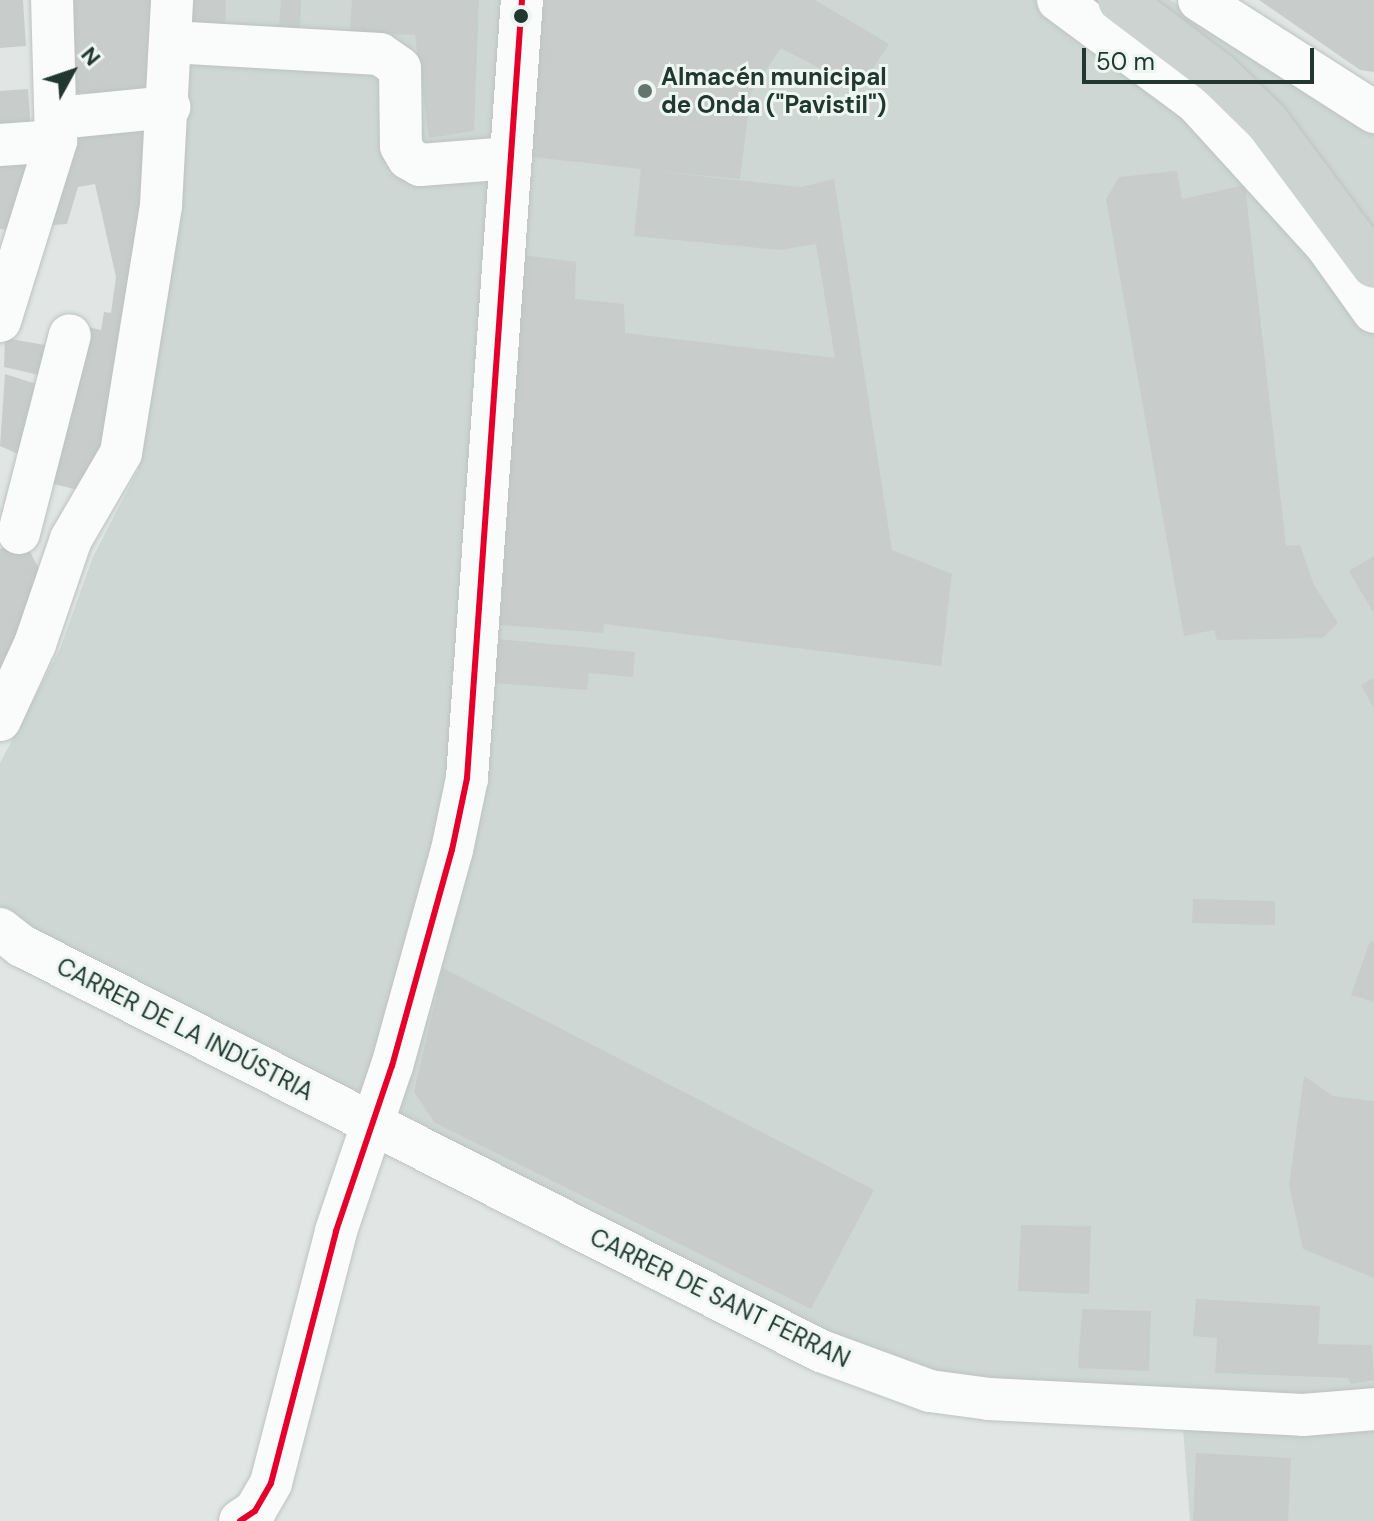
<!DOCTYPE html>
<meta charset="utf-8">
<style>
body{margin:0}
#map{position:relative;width:1374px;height:1521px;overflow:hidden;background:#e1e6e4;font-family:"DM Sans",sans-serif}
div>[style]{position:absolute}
.built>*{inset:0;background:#ced7d3}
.building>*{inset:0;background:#c8cdcb}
.roads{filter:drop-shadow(0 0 2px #bec3c1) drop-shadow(0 0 2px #bec3c1)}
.minor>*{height:42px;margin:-21px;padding:0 21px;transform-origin:21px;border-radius:21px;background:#fafbfb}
.major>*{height:44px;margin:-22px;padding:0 22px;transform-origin:22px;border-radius:22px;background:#ccd3d1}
.bus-1>*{height:6px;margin:-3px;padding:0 3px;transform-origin:3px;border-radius:3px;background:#e4002b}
.dots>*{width:22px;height:22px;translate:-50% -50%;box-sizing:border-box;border:4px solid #eef6f2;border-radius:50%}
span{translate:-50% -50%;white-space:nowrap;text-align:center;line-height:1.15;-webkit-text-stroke:6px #eef6f2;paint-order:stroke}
.poi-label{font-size:24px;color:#213730;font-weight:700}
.left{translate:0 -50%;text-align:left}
.street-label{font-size:24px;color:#213730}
.north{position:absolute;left:32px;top:32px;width:80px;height:80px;-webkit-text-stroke:6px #eef6f2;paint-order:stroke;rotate:50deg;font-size:22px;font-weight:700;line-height:32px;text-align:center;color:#213730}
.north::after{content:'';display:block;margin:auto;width:28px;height:36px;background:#213730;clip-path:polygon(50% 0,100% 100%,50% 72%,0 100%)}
.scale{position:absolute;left:1082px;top:48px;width:232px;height:36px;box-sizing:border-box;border:4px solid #213730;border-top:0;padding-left:10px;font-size:24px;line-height:28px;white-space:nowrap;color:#213730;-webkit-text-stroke:6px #eef6f2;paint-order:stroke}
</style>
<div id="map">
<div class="built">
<div style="clip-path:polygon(178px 0,1170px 0,1374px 121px,1374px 1521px,1190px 1521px,1183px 1427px,909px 1385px,0 917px,0 763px,60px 649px,93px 557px,138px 470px)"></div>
</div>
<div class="building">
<div style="clip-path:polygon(0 0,23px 0,26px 46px,0 48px)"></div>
<div style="clip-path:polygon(66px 0,153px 0,149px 96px,75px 93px)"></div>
<div style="clip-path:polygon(188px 0,226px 0,225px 24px,187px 22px)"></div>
<div style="clip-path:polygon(281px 0,301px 0,300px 28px,279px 28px)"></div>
<div style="clip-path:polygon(352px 0,479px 0,474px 131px,429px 138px,415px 35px,350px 32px)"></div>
<div style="clip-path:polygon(542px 0,815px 0,889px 44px,859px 89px,781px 48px,751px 92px,740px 179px,653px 171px,801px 187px,834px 179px,892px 550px,952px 574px,941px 666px,604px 624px,603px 633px,500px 625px,523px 255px,576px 262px,575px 299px,624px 304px,625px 333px,835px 358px,816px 244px,780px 250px,634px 236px,641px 169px,531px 157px)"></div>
<div style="clip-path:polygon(1259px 0,1374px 0,1374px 72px,1360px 70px)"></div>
<div style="clip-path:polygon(28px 89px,31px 130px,0 133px,0 91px)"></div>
<div style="clip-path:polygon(147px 119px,149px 174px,100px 452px,82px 491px,38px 480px,75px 324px,101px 330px,104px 312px,111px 313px,116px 277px,95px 184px,78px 187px,67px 224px,52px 225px,82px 131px)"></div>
<div style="clip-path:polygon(32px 153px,15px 230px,0 229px,0 157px)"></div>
<div style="clip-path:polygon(1177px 171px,1182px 199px,1245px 185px,1286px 546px,1300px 545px,1314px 585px,1338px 623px,1323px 638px,1217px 640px,1214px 630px,1184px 636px,1106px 199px,1119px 177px)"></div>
<div style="clip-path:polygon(5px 338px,56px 347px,48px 377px,4px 367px)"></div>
<div style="clip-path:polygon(5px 374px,46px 387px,27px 458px,0 446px)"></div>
<div style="clip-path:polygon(25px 542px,41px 573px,0 681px,0 549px)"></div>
<div style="clip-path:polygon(1374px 556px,1374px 614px,1349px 571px)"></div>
<div style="clip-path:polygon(497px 639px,635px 652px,633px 677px,589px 673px,587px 690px,494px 683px)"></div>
<div style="clip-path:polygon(1374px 678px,1374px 709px,1361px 685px)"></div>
<div style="clip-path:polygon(1193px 899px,1275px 901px,1275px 925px,1192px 923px)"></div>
<div style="clip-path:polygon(1370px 941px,1374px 942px,1374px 1002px,1351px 995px)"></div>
<div style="clip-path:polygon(443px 968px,874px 1190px,811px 1309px,435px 1123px,414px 1092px)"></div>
<div style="clip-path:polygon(1304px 1076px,1333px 1096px,1374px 1101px,1374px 1278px,1303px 1249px,1289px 1185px)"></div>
<div style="clip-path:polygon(1021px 1225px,1091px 1226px,1089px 1294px,1018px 1291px)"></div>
<div style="clip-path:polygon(1196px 1299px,1320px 1306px,1318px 1344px,1372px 1345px,1374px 1380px,1351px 1384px,1348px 1378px,1215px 1373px,1217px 1338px,1193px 1336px)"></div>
<div style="clip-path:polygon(1082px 1309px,1151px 1311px,1149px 1371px,1078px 1368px)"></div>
<div style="clip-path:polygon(1196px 1453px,1291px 1458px,1288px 1521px,1193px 1521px)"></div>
</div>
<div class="roads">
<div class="minor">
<div style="left:1058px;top:0;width:172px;rotate:36.5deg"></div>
<div style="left:1196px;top:102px;width:193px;rotate:47.7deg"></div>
<div style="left:1326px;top:245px;width:82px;rotate:54.4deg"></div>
<div style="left:1199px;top:0;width:208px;rotate:32.6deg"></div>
<div style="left:171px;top:42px;width:209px;rotate:3.3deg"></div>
<div style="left:380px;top:54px;width:24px;rotate:35deg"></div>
<div style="left:400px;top:68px;width:78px;rotate:89.3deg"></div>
<div style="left:401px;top:146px;width:14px;rotate:60deg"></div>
<div style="left:408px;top:158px;width:14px;rotate:30deg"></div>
<div style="left:420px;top:165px;width:91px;rotate:-4.4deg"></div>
<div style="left:58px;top:118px;width:112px;rotate:-5.7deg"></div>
<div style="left:0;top:145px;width:56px;rotate:-4.1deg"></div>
<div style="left:0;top:321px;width:189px;rotate:-72.7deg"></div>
<div style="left:56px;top:141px;width:141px;rotate:-91.6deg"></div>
<div style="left:19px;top:533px;width:204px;rotate:-75.6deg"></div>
<div style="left:0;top:720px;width:84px;rotate:-65.3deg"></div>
<div style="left:35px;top:644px;width:111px;rotate:-71.1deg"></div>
<div style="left:71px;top:539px;width:99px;rotate:-59.8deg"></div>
<div style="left:121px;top:453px;width:251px;rotate:-80.8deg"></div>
<div style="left:161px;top:205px;width:205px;rotate:-86.9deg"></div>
<div style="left:0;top:929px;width:28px;rotate:38deg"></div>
<div style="left:22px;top:946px;width:896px;rotate:26.88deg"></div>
<div style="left:821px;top:1351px;width:116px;rotate:20.2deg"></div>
<div style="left:930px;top:1391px;width:60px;rotate:7.7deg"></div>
<div style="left:989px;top:1399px;width:314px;rotate:2.9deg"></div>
<div style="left:1303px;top:1415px;width:71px;rotate:-4.8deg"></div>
<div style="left:240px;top:1521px;width:18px;rotate:-34deg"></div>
<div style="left:255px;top:1511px;width:32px;rotate:-60deg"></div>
<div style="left:271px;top:1483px;width:260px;rotate:-75.5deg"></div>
<div style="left:336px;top:1231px;width:174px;rotate:-71.3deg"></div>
<div style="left:392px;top:1066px;width:224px;rotate:-74.5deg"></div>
<div style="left:452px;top:850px;width:74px;rotate:-78.2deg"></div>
<div style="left:467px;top:778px;width:780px;rotate:-85.96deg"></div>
</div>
<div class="major">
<div style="left:1120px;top:0;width:123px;rotate:37.1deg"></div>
<div style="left:1218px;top:74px;width:69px;rotate:44.4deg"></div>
<div style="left:1267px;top:122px;width:179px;rotate:53.4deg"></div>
</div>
</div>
<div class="bus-1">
<div style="left:240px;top:1521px;width:18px;rotate:-34deg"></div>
<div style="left:255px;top:1511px;width:32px;rotate:-60deg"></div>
<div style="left:271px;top:1483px;width:260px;rotate:-75.5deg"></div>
<div style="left:336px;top:1231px;width:174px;rotate:-71.3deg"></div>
<div style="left:392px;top:1066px;width:224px;rotate:-74.5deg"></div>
<div style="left:452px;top:850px;width:74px;rotate:-78.2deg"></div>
<div style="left:467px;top:778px;width:780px;rotate:-85.96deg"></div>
</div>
<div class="dots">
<div style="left:521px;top:16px;background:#213730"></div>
<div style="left:645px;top:91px;background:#64746f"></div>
</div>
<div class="poi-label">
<span class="left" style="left:661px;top:91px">Almacén municipal<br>de Onda ("Pavistil")</span>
</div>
<div class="street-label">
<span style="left:185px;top:1029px;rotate:27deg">CARRER DE LA INDÚSTRIA</span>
<span style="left:720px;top:1298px;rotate:26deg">CARRER DE SANT FERRAN</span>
</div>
<div class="north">N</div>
<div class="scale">50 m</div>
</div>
